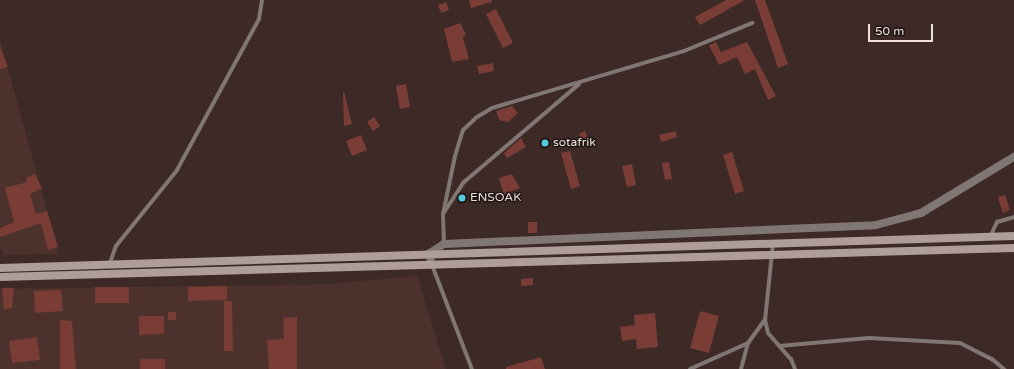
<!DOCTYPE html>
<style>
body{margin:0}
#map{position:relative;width:1014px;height:369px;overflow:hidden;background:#3d2926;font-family:"Varela Round",sans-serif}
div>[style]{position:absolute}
.built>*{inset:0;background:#4c312c}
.building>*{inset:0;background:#793d35}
.lane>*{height:4px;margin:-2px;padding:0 2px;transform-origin:2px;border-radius:2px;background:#807674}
.street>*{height:8px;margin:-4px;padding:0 4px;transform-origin:4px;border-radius:4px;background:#807674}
.secondary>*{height:8px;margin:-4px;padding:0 4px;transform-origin:4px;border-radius:4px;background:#ae9d9a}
.dots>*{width:11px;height:11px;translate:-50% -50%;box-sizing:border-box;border:2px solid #1e1513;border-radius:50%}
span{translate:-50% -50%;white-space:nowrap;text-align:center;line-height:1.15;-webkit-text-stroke:3px #1e1513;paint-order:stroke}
.poi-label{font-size:12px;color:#eee0de}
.left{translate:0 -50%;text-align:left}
.scale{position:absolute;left:868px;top:24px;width:65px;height:18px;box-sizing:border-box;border:2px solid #eee0de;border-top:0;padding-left:5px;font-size:12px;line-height:14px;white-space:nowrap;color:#eee0de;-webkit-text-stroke:3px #1e1513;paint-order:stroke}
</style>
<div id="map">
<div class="built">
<div style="clip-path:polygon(0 39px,59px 254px,3px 255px,0 245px)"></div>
<div style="clip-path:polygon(417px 276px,446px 369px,0 369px,0 289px,328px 284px)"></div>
</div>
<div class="building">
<div style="clip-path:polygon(469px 0,492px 0,492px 2px,471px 8px)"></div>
<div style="clip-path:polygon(726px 0,745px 0,700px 25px,695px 17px)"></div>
<div style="clip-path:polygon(755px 0,765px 0,788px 64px,778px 68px)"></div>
<div style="clip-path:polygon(446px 2px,449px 10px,441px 13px,438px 5px)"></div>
<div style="clip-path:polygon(496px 9px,513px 43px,503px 48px,486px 14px)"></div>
<div style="clip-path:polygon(460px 23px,466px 34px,463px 37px,469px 59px,452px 62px,444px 29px)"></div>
<div style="clip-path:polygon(716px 42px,721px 52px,747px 42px,776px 96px,768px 100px,755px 69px,745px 74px,737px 57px,719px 65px,709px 45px)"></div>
<div style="clip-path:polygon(0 47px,8px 67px,0 69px)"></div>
<div style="clip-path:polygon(493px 63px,494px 71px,479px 74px,477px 66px)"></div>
<div style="clip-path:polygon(406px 84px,410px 107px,400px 109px,396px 86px)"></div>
<div style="clip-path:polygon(344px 92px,352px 124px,344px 126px,343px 93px)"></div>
<div style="clip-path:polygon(512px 106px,518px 113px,508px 122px,499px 120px,496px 111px)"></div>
<div style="clip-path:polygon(374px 117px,380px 126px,373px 131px,367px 122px)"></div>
<div style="clip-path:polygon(585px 131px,590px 143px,584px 146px,579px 134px)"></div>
<div style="clip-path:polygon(676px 131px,677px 137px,661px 142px,659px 135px)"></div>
<div style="clip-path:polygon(361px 135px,367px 150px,352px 156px,346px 141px)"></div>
<div style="clip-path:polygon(521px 138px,526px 147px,507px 158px,504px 153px)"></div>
<div style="clip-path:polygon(570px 151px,580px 186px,571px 189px,561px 153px)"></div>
<div style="clip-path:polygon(732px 152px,744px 191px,735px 194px,723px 155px)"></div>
<div style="clip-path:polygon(669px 162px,672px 179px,665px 180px,662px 163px)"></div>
<div style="clip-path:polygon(632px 164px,636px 185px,627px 187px,622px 166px)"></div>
<div style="clip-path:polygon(35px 174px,42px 188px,30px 194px,36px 214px,47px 211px,58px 247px,48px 250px,41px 223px,0 237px,0 228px,14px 222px,5px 188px,27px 182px,26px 178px)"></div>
<div style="clip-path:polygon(512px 174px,520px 188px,504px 194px,499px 178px)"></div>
<div style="clip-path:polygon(1005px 195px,1010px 210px,1003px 213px,998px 197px)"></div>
<div style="clip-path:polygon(528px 222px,537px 222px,537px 233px,528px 233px)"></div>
<div style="clip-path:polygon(533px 278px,533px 285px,521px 286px,521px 279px)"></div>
<div style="clip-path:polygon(227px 286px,227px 300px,188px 301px,188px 287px)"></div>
<div style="clip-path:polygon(95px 287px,129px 287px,129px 303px,95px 303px)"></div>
<div style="clip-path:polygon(2px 288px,14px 288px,12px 308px,4px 309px)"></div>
<div style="clip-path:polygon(61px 290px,63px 311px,35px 313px,34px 291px)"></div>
<div style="clip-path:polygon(224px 301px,232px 301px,233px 351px,224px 351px)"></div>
<div style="clip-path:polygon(700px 311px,719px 316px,709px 353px,690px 348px)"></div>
<div style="clip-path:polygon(168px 312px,176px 312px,176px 320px,168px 320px)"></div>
<div style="clip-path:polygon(655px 313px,658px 347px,637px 349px,636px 339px,622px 341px,620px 327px,635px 325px,634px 315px)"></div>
<div style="clip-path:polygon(139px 316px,164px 316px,164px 334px,139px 335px)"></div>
<div style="clip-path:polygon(297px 317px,297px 369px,269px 369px,267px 340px,284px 339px,283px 318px)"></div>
<div style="clip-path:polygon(60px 320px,72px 321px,76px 369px,60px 369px)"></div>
<div style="clip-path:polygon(37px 337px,40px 360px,12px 363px,9px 341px)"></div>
<div style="clip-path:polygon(541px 357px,545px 369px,506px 369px,506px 367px)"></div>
<div style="clip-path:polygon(140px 359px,165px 359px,165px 369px,140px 369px)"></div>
</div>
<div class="lane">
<div style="left:443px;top:214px;width:38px;rotate:-57deg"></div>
<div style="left:464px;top:182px;width:151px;rotate:-40.4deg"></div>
<div style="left:990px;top:237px;width:17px;rotate:-65deg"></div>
<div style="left:997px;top:222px;width:18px;rotate:-16deg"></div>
<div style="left:773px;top:243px;width:77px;rotate:95.9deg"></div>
<div style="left:765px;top:320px;width:13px;rotate:77deg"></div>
<div style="left:768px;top:333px;width:35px;rotate:49deg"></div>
<div style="left:791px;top:359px;width:11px;rotate:68deg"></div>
<div style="left:444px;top:244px;width:30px;rotate:-92deg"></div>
<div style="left:443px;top:214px;width:59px;rotate:-78.3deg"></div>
<div style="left:455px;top:156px;width:27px;rotate:-73deg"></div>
<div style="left:463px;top:130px;width:19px;rotate:-43deg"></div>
<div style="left:477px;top:117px;width:17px;rotate:-31deg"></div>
<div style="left:492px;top:108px;width:200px;rotate:-16.5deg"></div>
<div style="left:684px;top:51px;width:74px;rotate:-22.4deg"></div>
<div style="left:110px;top:263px;width:18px;rotate:-71deg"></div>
<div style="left:116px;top:246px;width:97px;rotate:-51.2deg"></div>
<div style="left:177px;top:170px;width:172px;rotate:-61.5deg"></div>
<div style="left:259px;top:19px;width:19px;rotate:-81deg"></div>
<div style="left:432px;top:265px;width:111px;rotate:69deg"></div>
<div style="left:779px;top:346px;width:90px;rotate:-5.1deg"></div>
<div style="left:869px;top:338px;width:91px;rotate:3.1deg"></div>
<div style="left:960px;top:343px;width:36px;rotate:27deg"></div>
<div style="left:992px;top:359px;width:16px;rotate:40deg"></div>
<div style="left:690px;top:369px;width:64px;rotate:-24.1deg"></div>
<div style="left:741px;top:369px;width:27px;rotate:-75deg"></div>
<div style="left:748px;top:343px;width:29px;rotate:-54deg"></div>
</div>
<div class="street">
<div style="left:431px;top:263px;width:10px;rotate:-96deg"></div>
<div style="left:430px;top:253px;width:17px;rotate:-33deg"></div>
<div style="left:444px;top:244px;width:432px;rotate:-2.5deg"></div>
<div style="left:876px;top:225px;width:47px;rotate:-14.9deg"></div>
<div style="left:921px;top:213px;width:109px;rotate:-31.1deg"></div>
</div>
<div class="secondary">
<div style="left:0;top:268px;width:1015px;rotate:-1.81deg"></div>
<div style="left:0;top:277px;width:1014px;rotate:-1.64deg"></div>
</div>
<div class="dots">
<div style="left:545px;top:143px;background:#54cadd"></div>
<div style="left:462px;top:198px;background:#54cadd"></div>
</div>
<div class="poi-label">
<span class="left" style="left:553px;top:143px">sotafrik</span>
<span class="left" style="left:470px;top:198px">ENSOAK</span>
</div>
<div class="scale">50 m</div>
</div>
